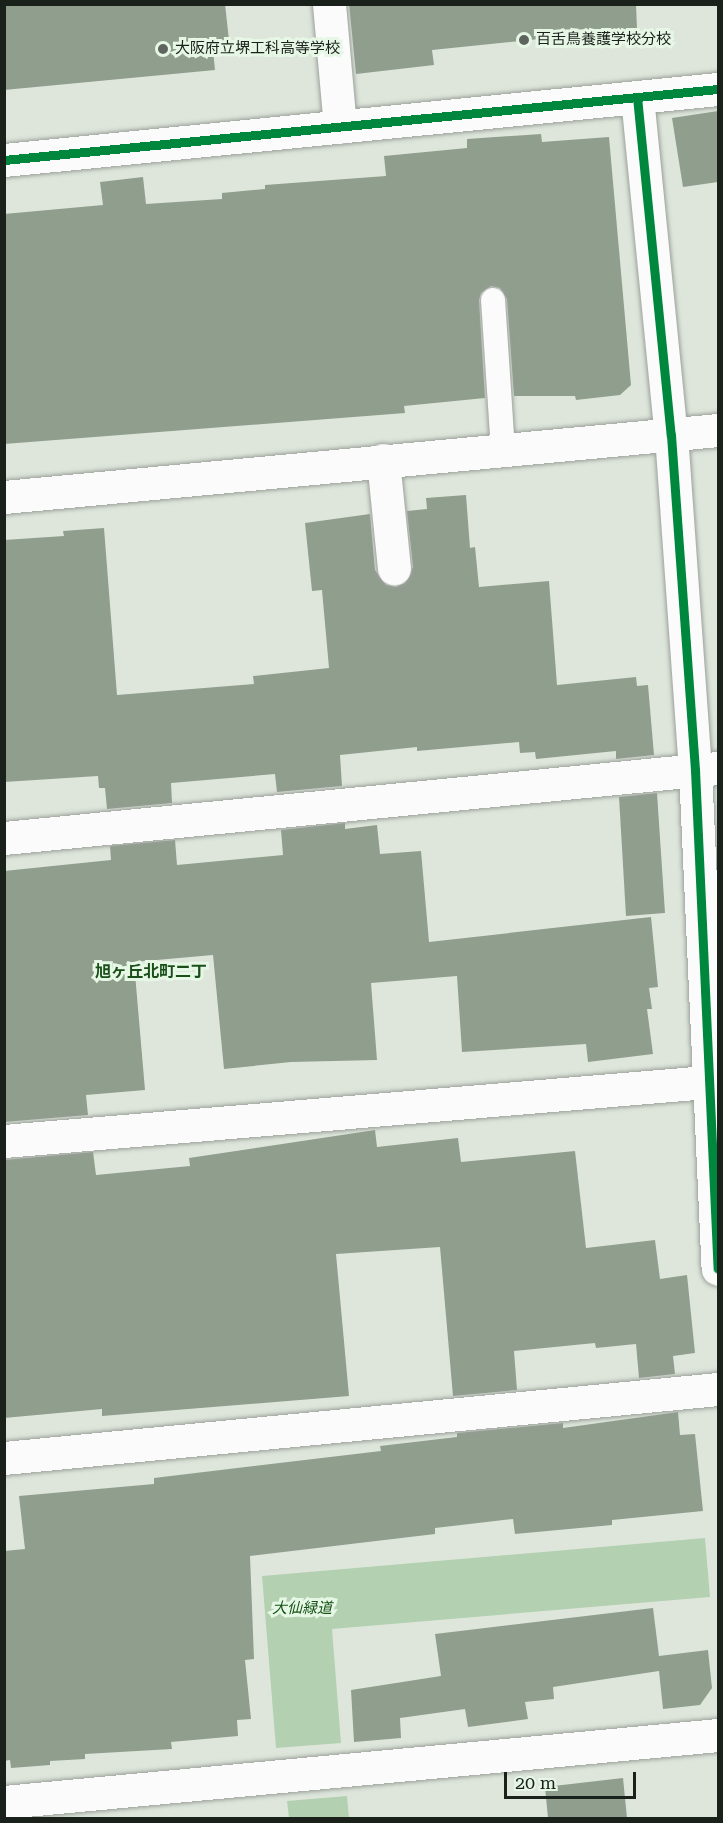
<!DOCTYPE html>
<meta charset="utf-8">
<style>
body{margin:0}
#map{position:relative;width:723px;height:1823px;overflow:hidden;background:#dee6dc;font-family:"Roboto Serif","Noto Sans JP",serif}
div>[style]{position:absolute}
.green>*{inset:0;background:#b3d1b1}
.building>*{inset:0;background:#909e8e}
.roads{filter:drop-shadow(0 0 2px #9ba19a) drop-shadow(0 0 2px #9ba19a)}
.service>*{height:24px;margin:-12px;padding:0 12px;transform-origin:12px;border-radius:12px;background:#fafbfa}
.minor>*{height:33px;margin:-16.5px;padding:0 16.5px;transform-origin:16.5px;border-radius:16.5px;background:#fafbfa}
.cycleway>*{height:9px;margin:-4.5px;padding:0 4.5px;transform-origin:4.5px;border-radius:4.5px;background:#00873e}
.dots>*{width:16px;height:16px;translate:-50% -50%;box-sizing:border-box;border:3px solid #e7f7e6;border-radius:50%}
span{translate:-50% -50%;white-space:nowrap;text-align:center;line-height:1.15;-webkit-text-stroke:6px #e7f7e6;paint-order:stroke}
.poi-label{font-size:15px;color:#1a201a}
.left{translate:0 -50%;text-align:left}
.park-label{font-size:15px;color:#155216;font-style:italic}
.neighbourhood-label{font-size:16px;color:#1a4f1a;font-weight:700}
.frame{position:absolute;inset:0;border:6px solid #1a201a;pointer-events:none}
.scale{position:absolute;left:504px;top:1772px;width:132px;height:27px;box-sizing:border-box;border:3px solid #1a201a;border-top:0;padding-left:8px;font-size:18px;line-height:21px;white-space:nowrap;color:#1a201a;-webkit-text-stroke:4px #e7f7e6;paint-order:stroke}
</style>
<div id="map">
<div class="green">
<div style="clip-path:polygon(705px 1538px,710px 1597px,332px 1629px,341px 1743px,276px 1748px,262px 1576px)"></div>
<div style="clip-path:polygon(347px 1796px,349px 1818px,289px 1818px,287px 1801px)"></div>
</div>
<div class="building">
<div style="clip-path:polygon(4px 4px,225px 4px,230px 49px,213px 50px,215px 70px,4px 90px)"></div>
<div style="clip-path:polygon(349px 4px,636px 4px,637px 29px,432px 50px,434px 65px,356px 74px)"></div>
<div style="clip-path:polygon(718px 111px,718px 182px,683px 187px,672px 118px)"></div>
<div style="clip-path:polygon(541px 134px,542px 142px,609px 137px,631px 385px,620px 395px,576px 400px,575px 396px,514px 396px,507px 299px,500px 288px,491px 286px,481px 293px,479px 300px,485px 398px,404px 406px,405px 413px,4px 444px,4px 214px,103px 205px,100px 182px,143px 177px,146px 204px,222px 199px,222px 193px,265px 189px,265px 185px,386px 176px,384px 156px,467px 148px,467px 139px)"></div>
<div style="clip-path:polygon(466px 495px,470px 548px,475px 547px,479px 587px,549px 581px,557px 685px,636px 677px,637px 686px,648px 685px,654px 755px,616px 759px,616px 751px,536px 759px,535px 752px,520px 753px,519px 742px,417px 751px,417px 747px,340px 755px,342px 786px,277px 792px,275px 774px,171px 783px,172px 803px,107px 809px,105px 788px,99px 788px,98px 776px,4px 782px,4px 540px,64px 536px,63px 531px,104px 528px,117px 695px,254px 684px,253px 676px,329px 668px,322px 590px,312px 591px,305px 523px,370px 514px,375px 570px,386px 585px,396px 587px,405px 583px,413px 567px,407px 511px,427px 509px,426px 498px)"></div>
<div style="clip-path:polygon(657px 793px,665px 913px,626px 916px,619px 797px)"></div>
<div style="clip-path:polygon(345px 823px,345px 829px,377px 825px,380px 854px,421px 851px,429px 942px,651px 917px,658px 987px,649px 988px,652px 1009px,647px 1009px,653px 1054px,588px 1062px,586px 1044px,462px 1052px,457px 976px,371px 983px,377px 1060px,291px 1062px,224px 1069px,213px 955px,134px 962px,145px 1090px,86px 1095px,88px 1115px,4px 1122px,4px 871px,111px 860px,110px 846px,175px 840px,177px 865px,283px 855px,281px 830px)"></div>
<div style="clip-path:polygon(375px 1130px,377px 1147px,458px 1138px,461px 1162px,575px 1151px,586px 1248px,655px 1240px,660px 1279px,687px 1275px,695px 1353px,673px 1356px,675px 1374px,639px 1378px,636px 1344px,596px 1348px,595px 1343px,514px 1351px,517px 1390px,453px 1396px,440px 1247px,336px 1254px,349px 1396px,102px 1416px,102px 1409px,4px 1418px,4px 1160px,93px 1152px,96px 1175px,190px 1166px,189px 1158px)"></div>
<div style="clip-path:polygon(678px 1412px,680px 1435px,695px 1434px,703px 1511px,612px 1520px,612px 1525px,515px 1534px,513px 1519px,435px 1528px,435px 1534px,250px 1556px,254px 1659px,245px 1660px,251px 1719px,237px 1720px,238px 1736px,171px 1742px,172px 1749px,85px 1754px,85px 1759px,50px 1761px,50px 1765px,11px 1768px,10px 1760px,4px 1761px,4px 1551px,25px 1549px,19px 1496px,154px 1484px,154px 1478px,381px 1451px,380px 1446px,457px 1437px,457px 1433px,563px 1423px,563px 1428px)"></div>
<div style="clip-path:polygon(653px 1608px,659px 1656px,708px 1650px,712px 1688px,700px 1705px,663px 1709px,659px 1671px,553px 1687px,554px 1699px,525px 1702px,528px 1719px,468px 1727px,465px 1709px,400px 1718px,401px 1738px,354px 1742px,351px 1690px,441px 1676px,435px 1634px)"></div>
<div style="clip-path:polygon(623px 1778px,627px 1818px,548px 1818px,545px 1787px)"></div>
</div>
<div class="roads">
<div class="service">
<div style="left:493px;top:300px;width:150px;rotate:86.2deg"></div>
</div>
<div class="minor">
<div style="left:329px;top:4px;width:123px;rotate:84.9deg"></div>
<div style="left:637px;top:97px;width:340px;rotate:84.3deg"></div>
<div style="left:671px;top:435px;width:336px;rotate:85.9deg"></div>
<div style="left:695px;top:770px;width:499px;rotate:87.4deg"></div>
<div style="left:4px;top:160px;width:718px;rotate:-5.68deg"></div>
<div style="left:383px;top:460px;width:109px;rotate:84.2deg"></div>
<div style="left:4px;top:497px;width:717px;rotate:-5.36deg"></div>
<div style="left:4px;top:838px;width:717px;rotate:-5.6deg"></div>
<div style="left:4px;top:1141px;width:717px;rotate:-4.8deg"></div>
<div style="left:4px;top:1458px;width:717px;rotate:-5.52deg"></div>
<div style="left:4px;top:1802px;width:717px;rotate:-5.36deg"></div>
</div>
</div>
<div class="cycleway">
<div style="left:637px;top:97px;width:340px;rotate:84.3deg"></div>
<div style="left:671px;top:435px;width:336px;rotate:85.9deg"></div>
<div style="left:695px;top:770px;width:499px;rotate:87.4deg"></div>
<div style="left:4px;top:160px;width:718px;rotate:-5.68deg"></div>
</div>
<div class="dots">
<div style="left:524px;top:40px;background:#5f655e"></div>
<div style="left:163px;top:49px;background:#5f655e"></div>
</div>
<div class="poi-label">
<span class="left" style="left:536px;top:40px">百舌鳥養護学校分校</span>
<span class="left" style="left:175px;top:49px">大阪府立堺工科高等学校</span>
</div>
<div class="park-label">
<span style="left:302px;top:1609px">大仙緑道</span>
</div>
<div class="neighbourhood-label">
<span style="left:151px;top:972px">旭ヶ丘北町二丁</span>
</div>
<div class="frame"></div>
<div class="scale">20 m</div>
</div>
